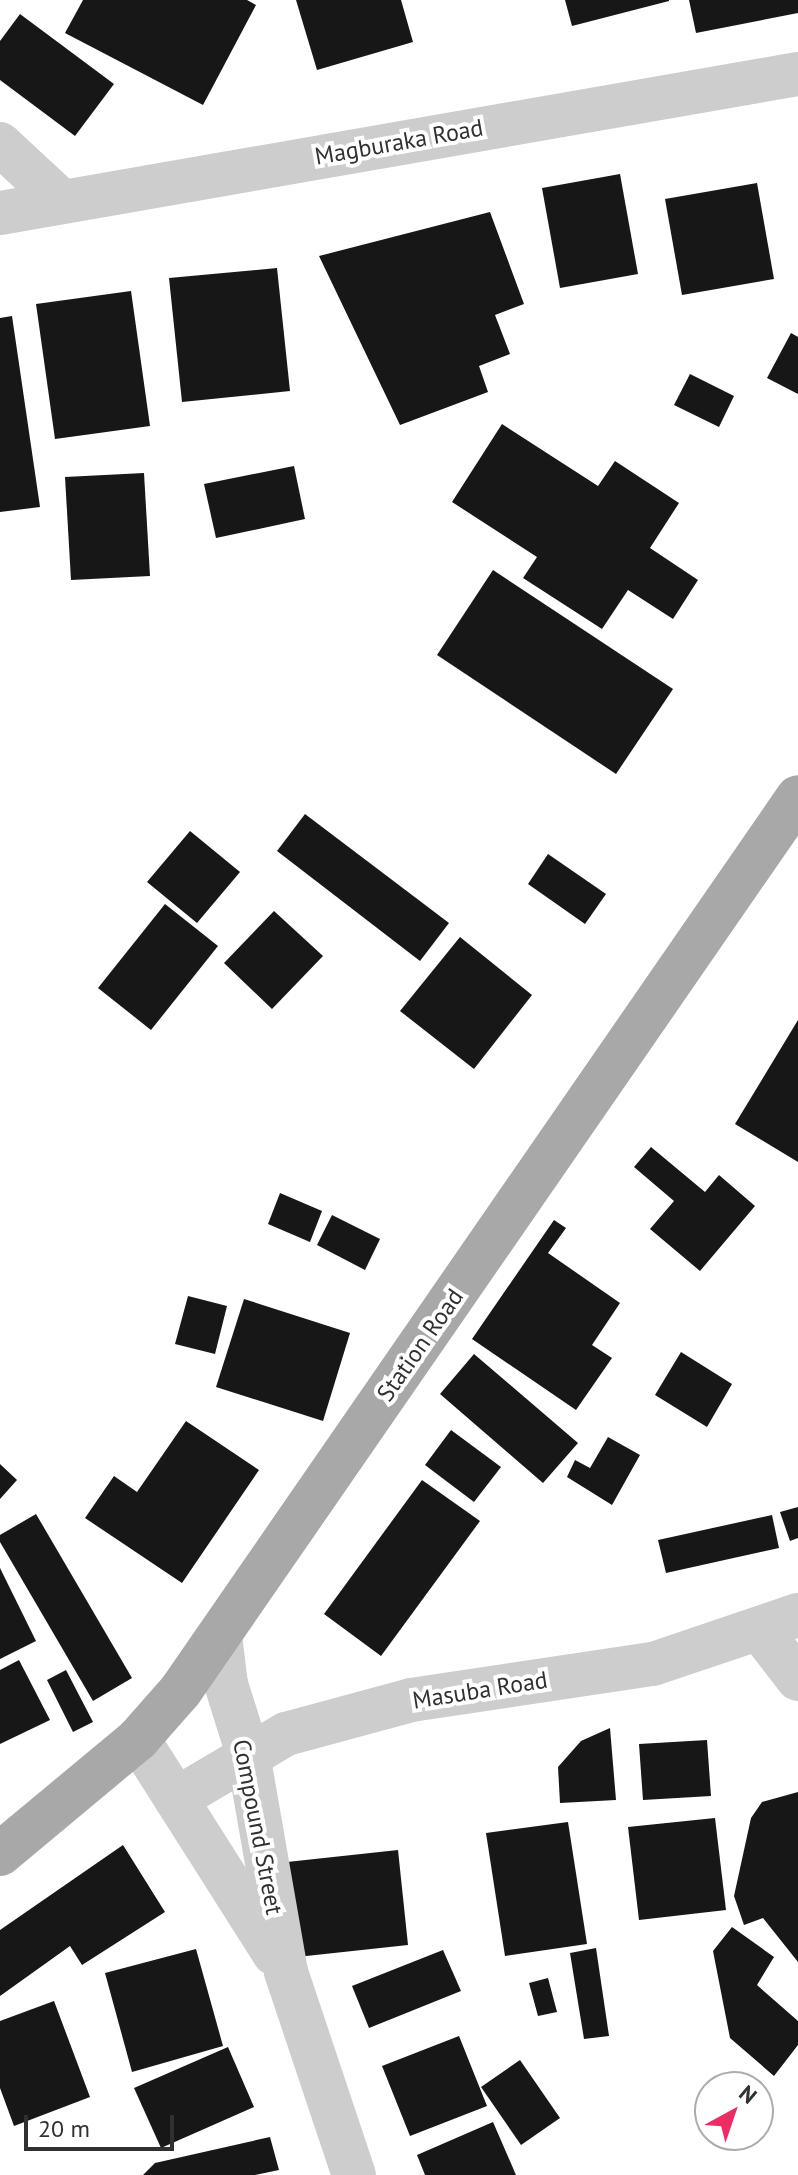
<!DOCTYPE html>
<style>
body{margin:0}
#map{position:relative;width:798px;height:2175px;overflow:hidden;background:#fff;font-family:"PT Sans",sans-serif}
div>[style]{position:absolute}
.building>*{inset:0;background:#171717}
.minor>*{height:44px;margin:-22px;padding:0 22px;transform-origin:22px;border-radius:22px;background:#cdcdcd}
.major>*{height:44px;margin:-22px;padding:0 22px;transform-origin:22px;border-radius:22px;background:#a8a8a8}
span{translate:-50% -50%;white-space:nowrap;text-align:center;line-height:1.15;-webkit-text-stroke:8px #fff;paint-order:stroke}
.street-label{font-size:24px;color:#303030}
.north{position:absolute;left:694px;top:2071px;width:80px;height:80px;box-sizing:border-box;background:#fff;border:2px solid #acacac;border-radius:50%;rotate:40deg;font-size:22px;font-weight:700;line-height:32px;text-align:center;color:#303030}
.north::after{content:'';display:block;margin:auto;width:28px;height:36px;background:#ec2d65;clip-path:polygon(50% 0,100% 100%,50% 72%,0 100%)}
.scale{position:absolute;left:24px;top:2115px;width:150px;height:36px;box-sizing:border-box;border:4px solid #303030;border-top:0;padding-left:10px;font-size:24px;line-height:28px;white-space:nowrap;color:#303030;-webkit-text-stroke:6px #fff;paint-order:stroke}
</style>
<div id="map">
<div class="building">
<div style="clip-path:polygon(83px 0,247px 0,256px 5px,203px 105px,65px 33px)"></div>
<div style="clip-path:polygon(296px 0,401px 0,413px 42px,317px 70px)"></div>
<div style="clip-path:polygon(565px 0,669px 0,669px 1px,572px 26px)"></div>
<div style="clip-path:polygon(689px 0,798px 0,798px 13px,696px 33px)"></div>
<div style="clip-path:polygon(20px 14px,114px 84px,75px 136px,0 80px,0 41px)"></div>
<div style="clip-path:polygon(620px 174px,638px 274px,560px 288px,542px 188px)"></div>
<div style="clip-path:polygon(757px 183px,774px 279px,682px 295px,665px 199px)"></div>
<div style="clip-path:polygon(490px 212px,524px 304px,495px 315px,510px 354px,479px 366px,488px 392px,400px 425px,319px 256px)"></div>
<div style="clip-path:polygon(277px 268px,290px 391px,182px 402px,169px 278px)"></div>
<div style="clip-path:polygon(131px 291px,150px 426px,55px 439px,36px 304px)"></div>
<div style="clip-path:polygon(12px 316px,40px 507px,0 512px,0 318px)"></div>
<div style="clip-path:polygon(791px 333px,798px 337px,798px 394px,767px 378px)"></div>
<div style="clip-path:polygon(690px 374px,734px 396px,719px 427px,674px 405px)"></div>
<div style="clip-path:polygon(502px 424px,598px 486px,615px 461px,679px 503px,650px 548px,698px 580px,673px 619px,628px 590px,602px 629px,523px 578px,537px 557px,452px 502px)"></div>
<div style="clip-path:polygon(294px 466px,305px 519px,216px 538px,204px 484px)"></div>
<div style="clip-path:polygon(144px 473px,150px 576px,71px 580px,65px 477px)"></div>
<div style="clip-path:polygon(493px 570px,673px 689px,616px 774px,437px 655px)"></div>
<div style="clip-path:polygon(305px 814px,449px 923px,420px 961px,277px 851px)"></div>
<div style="clip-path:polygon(190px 831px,240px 872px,197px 923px,147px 882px)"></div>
<div style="clip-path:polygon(548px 854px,606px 894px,585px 924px,528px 884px)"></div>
<div style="clip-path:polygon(165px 904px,218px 946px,151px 1030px,98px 988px)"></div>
<div style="clip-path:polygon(274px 911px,323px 956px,272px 1009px,224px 963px)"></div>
<div style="clip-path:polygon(460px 937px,532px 995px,474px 1069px,400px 1011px)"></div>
<div style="clip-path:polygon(798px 1020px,798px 1162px,735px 1124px)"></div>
<div style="clip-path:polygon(651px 1147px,705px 1192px,719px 1175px,755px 1206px,700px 1271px,650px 1229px,674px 1201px,634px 1167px)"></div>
<div style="clip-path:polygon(280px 1193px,322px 1211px,310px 1242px,268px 1224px)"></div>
<div style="clip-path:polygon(332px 1215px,380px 1239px,365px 1270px,317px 1245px)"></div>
<div style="clip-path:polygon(554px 1220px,566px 1228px,548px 1253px,620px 1303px,592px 1345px,612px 1358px,576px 1410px,472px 1339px)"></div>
<div style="clip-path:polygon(188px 1296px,227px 1306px,215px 1354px,175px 1344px)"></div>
<div style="clip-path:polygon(244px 1299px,350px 1333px,323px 1421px,216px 1387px)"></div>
<div style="clip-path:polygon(681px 1352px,732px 1384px,707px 1427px,655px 1395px)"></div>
<div style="clip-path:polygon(474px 1354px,578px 1443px,543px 1483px,440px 1394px)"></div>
<div style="clip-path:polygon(186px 1421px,259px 1470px,182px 1583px,85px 1518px,114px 1476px,137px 1492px)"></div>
<div style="clip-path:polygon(451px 1430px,501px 1467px,474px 1502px,425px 1465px)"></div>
<div style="clip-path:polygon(608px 1437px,640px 1455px,612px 1505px,567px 1477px,575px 1460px,590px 1468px)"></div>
<div style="clip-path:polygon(0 1464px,17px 1480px,0 1499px)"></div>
<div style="clip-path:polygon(422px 1480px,480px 1521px,381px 1656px,324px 1614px)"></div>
<div style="clip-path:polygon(798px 1507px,798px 1538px,790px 1541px,780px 1512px)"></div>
<div style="clip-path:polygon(36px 1514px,132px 1678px,93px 1701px,0 1542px,0 1535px)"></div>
<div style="clip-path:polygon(772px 1515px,779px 1548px,666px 1573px,658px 1540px)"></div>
<div style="clip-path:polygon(0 1568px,36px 1641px,0 1659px)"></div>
<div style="clip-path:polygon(19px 1660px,50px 1720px,0 1744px,0 1670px)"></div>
<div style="clip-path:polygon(66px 1670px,93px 1722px,73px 1732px,47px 1680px)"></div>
<div style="clip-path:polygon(610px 1728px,616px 1800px,560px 1803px,558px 1767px,581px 1741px)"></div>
<div style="clip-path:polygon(707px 1740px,711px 1796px,643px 1800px,639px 1744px)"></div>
<div style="clip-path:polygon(798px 1792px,798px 1962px,763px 1918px,744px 1925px,734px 1896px,751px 1818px,762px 1802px)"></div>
<div style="clip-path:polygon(715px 1818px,726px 1910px,639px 1920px,628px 1827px)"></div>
<div style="clip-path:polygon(568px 1822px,587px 1944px,505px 1956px,486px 1833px)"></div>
<div style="clip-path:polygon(123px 1845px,165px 1912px,82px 1965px,70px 1946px,0 1996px,0 1930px)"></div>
<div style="clip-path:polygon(398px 1850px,408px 1945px,297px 1957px,287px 1862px)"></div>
<div style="clip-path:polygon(732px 1927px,774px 1957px,757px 1985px,798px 2021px,798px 2045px,774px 2076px,730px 2038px,713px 1951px)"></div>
<div style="clip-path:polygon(596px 1948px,609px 2036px,584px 2039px,570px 1953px)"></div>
<div style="clip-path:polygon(196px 1949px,223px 2046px,132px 2072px,105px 1973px)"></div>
<div style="clip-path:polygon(443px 1950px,461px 1991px,369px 2028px,352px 1986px)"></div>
<div style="clip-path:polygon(548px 1978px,557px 2012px,538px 2016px,529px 1983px)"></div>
<div style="clip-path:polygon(54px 2001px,90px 2097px,14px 2126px,0 2088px,0 2021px)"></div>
<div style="clip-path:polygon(459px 2036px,487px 2106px,410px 2136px,382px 2066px)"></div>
<div style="clip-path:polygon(228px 2047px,254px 2107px,161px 2148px,134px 2088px)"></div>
<div style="clip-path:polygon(520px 2060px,560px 2118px,521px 2145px,481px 2087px)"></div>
<div style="clip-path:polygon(493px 2122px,516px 2175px,425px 2175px,417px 2155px)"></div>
<div style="clip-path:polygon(270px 2137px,279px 2170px,255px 2175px,143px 2175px,155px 2163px)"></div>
</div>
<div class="minor">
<div style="left:0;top:144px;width:82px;rotate:43deg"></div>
<div style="left:0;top:213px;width:810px;rotate:-9.88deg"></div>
<div style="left:760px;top:1630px;width:62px;rotate:52.2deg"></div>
<div style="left:220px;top:1636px;width:48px;rotate:82.9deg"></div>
<div style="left:226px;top:1684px;width:73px;rotate:72.6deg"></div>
<div style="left:248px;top:1754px;width:221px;rotate:80.1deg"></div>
<div style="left:286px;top:1972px;width:214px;rotate:71.5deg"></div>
<div style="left:138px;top:1739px;width:254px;rotate:57.6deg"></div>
<div style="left:176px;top:1799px;width:128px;rotate:-30.6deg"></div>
<div style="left:286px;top:1734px;width:130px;rotate:-15.2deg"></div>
<div style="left:411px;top:1700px;width:245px;rotate:-8.5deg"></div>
<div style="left:653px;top:1664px;width:153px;rotate:-18.7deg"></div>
</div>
<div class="major">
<div style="left:0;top:1854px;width:180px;rotate:-39.8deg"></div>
<div style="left:138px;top:1739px;width:65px;rotate:-48.7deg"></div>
<div style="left:181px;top:1690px;width:1085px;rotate:-55.36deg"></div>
</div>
<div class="street-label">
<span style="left:399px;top:142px;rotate:-10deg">Magburaka Road</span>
<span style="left:420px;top:1345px;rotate:-55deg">Station Road</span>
<span style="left:480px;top:1690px;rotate:-9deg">Masuba Road</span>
<span style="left:258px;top:1827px;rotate:79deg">Compound Street</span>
</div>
<div class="north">N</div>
<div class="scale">20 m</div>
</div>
